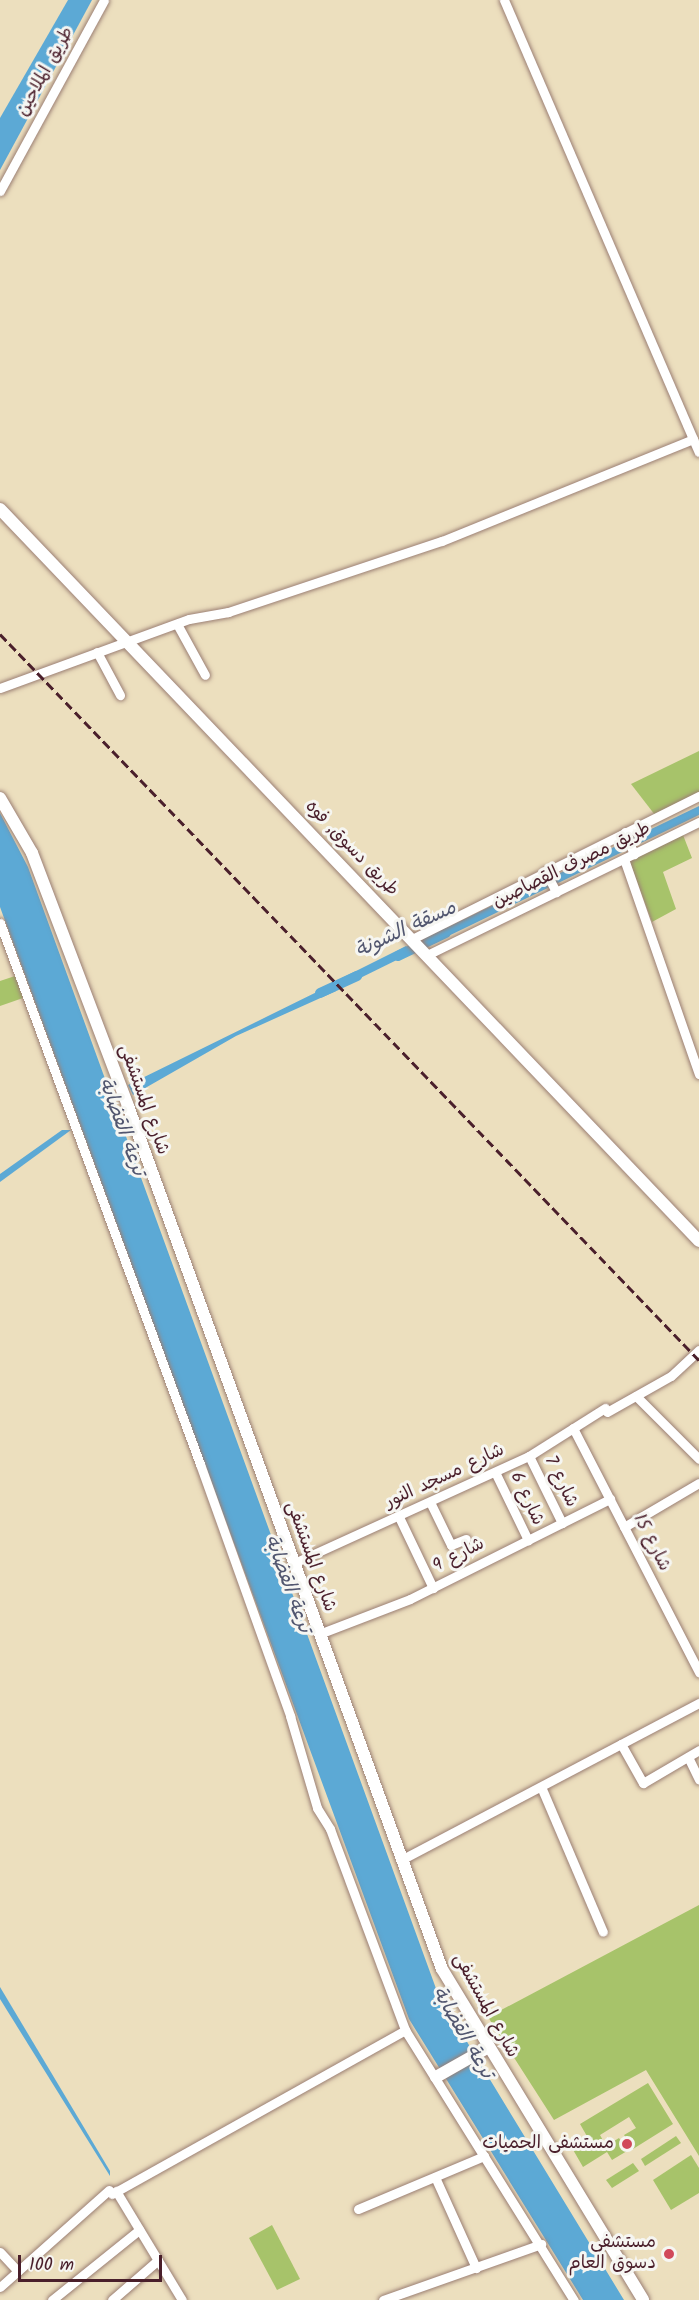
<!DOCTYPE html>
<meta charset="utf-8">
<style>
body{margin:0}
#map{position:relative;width:699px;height:2300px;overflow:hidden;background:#ecdfbe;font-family:Kalam,"Playpen Sans Arabic",sans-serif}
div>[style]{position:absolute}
.green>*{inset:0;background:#a7c36a}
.water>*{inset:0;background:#5ca9d5}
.canal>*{height:10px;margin:-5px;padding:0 5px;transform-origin:5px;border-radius:5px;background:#5ca9d5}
.roads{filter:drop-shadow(0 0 2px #9b7f74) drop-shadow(0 0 2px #9b7f74)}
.minor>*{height:9px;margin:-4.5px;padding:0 4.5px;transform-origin:4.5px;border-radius:4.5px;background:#fff}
.major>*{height:12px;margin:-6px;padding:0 6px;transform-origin:6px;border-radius:6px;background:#fff}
.rail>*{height:3px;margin-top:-1.5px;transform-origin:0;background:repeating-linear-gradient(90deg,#4a1f2b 0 9px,transparent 0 13.5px)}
.dots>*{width:16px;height:16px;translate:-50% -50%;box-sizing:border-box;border:3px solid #f6f6f2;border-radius:50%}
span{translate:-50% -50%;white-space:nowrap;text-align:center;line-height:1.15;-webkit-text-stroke:6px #f6f6f2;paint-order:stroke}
.street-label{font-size:18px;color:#4a1f2b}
.poi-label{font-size:18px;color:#4a1f2b}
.right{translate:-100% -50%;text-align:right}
.water-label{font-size:20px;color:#51566f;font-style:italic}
.scale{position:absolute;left:18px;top:2255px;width:144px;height:27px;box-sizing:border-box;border:3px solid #4a1f2b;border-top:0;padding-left:8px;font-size:18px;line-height:21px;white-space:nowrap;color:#4a1f2b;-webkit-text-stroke:4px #f6f6f2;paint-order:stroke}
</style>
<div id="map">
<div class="green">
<div style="clip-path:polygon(699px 751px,699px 794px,655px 815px,631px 784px)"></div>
<div style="clip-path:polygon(683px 835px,692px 858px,663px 872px,676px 909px,652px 922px,629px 860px)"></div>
<div style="clip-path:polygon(15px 976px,23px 998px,0 1006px,0 981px)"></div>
<div style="clip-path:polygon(699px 1905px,699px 2156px,646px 2070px,554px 2120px,488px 2017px)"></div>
<div style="clip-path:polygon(648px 2083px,673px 2124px,633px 2149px,624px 2135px,636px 2128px,629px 2117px,600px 2135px,606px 2146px,619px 2138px,627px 2151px,612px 2160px,607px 2152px,583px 2167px,572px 2148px,588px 2138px,580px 2124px)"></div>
<div style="clip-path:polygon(676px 2136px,681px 2143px,645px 2166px,641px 2159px)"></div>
<div style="clip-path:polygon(691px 2155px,699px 2168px,699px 2193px,671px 2210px,653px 2180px)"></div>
<div style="clip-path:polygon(633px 2163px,639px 2171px,612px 2188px,606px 2180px)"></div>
<div style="clip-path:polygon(272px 2225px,300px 2279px,277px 2290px,249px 2238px)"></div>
</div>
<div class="water">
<div style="clip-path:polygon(68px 0,92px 0,0 170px,0 118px)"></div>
<div style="clip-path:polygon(699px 806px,699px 815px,436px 942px,431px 935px)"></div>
<div style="clip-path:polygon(0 813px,28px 867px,438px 1994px,624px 2300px,583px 2300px,409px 2019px,0 907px)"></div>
<div style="clip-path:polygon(406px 946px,411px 953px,348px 984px,342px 978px)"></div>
<div style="clip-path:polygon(331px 985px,336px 991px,236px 1036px,133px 1095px,128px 1085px)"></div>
<div style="clip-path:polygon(62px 1130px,71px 1130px,0 1182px,0 1174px)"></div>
<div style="clip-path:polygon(0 1987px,110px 2171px,110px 2176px,0 1999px)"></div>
</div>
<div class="canal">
<div style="left:398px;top:956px;width:53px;rotate:-25.6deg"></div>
<div style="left:320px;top:993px;width:41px;rotate:-24.7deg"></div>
</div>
<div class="roads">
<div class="minor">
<div style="left:504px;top:0;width:492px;rotate:66.7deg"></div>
<div style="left:0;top:191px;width:217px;rotate:-61.4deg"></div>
<div style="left:177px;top:624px;width:58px;rotate:61.2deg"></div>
<div style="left:97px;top:652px;width:49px;rotate:61.9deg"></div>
<div style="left:0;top:688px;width:201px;rotate:-20.1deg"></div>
<div style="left:189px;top:619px;width:40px;rotate:-10deg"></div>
<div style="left:228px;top:612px;width:225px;rotate:-18.4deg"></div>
<div style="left:442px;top:541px;width:271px;rotate:-22.1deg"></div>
<div style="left:625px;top:832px;width:24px;rotate:68deg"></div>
<div style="left:624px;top:859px;width:228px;rotate:70.8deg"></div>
<div style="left:545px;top:871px;width:24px;rotate:62deg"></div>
<div style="left:0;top:923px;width:577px;rotate:69.71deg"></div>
<div style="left:200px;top:1464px;width:268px;rotate:70.3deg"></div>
<div style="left:290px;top:1716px;width:96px;rotate:73.6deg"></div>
<div style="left:317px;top:1808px;width:25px;rotate:58deg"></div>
<div style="left:330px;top:1829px;width:215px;rotate:69.5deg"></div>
<div style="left:405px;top:2030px;width:319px;rotate:58deg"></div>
<div style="left:412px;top:939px;width:321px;rotate:-26.5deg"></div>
<div style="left:427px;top:955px;width:303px;rotate:-26.1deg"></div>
<div style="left:636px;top:1396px;width:89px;rotate:45deg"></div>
<div style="left:607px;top:1412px;width:73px;rotate:-29.4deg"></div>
<div style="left:671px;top:1376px;width:38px;rotate:-43deg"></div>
<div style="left:573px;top:1428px;width:275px;rotate:62.7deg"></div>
<div style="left:529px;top:1456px;width:75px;rotate:63.8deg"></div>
<div style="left:495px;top:1472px;width:76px;rotate:64.1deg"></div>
<div style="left:430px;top:1502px;width:48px;rotate:64deg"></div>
<div style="left:451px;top:1545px;width:16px;rotate:-22deg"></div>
<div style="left:399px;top:1517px;width:79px;rotate:64.4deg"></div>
<div style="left:624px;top:1527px;width:87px;rotate:-30.4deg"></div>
<div style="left:294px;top:1563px;width:258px;rotate:-24.5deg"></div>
<div style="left:529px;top:1456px;width:90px;rotate:-32.3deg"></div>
<div style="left:319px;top:1634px;width:97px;rotate:-21deg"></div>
<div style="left:410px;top:1599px;width:224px;rotate:-26.6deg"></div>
<div style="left:621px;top:1744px;width:45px;rotate:60.6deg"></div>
<div style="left:643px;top:1783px;width:65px;rotate:-30.5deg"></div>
<div style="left:688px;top:1757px;width:25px;rotate:64deg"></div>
<div style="left:542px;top:1789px;width:155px;rotate:66.9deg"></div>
<div style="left:401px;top:1860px;width:337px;rotate:-27.8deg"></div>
<div style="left:435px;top:2177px;width:100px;rotate:65.7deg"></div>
<div style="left:116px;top:2191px;width:127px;rotate:58.8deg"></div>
<div style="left:112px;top:2194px;width:336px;rotate:-29.2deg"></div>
<div style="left:358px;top:2209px;width:137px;rotate:-22.8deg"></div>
<div style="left:0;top:2252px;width:26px;rotate:47deg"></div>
<div style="left:0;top:2287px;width:146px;rotate:-41.7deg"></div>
<div style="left:52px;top:2300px;width:112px;rotate:-38.8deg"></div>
<div style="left:112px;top:2300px;width:61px;rotate:-41deg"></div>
<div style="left:383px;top:2300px;width:168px;rotate:-19.5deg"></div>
</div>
<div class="major">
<div style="left:0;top:509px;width:1012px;rotate:46.32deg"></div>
<div style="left:0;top:798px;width:64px;rotate:59.8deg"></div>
<div style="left:32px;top:853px;width:271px;rotate:69.2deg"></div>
<div style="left:128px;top:1106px;width:918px;rotate:70.01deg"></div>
<div style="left:442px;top:1969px;width:387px;rotate:58.7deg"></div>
<div style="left:436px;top:2077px;width:59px;rotate:-29.6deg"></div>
</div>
</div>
<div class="rail">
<div style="left:0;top:634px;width:1008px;rotate:46.09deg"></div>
</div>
<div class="dots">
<div style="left:627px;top:2144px;background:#d1495b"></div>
<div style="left:669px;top:2254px;background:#d1495b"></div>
</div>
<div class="street-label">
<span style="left:46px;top:72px;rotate:-61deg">طريق الملاحين</span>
<span style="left:351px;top:849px;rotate:46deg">طريق دسوق, فوه</span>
<span style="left:572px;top:866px;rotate:-26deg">طريق مصرف القصاصين</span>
<span style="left:143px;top:1100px;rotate:70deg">شارع المستشفى</span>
<span style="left:445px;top:1477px;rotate:-25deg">شارع مسجد النور</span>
<span style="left:560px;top:1482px;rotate:64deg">شارع 7</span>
<span style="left:526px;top:1499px;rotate:65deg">شارع 6</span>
<span style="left:651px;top:1543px;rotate:63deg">شارع 15</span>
<span style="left:459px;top:1556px;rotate:-27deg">شارع 9</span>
<span style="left:310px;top:1557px;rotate:70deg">شارع المستشفى</span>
<span style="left:485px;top:2006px;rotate:61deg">شارع المستشفى</span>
</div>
<div class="poi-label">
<span class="right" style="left:614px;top:2144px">مستشفى الحميات</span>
<span class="right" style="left:656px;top:2254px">مستشفى<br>دسوق العام</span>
</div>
<div class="water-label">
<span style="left:406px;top:930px;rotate:-25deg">مسقة الشونة</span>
<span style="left:121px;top:1127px;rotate:70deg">ترعة القضابة</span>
<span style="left:287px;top:1584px;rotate:70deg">ترعة القضابة</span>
<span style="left:462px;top:2033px;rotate:60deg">ترعة القضابة</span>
</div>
<div class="scale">100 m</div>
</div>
